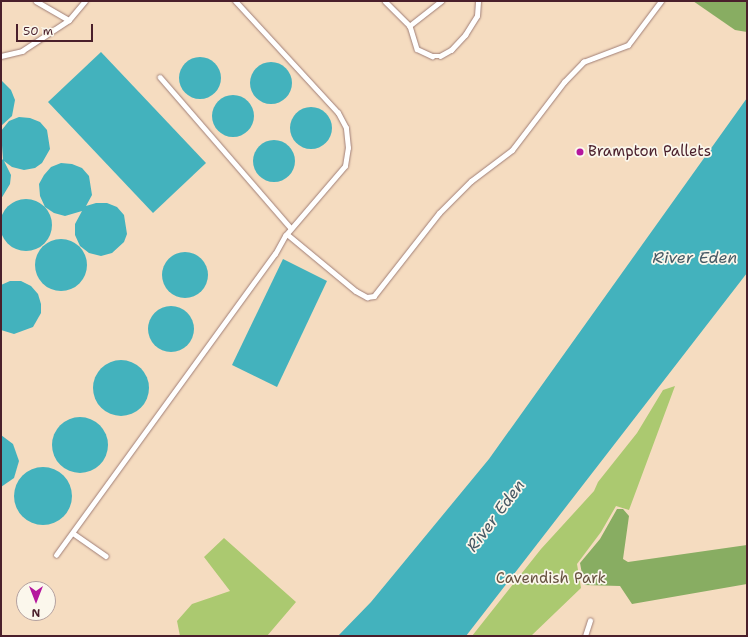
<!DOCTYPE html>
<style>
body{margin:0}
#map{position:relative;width:748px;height:637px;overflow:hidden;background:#f5dcc0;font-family:"Shantell Sans",sans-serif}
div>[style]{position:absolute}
.green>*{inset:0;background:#abc970}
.forest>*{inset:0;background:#88ad62}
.water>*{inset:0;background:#43b2bd}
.round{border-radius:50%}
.roads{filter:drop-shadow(0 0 1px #a07e76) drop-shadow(0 0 1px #a07e76)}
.lane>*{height:4.5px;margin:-2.25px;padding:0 2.25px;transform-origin:2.25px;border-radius:2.25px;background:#fff}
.dots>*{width:11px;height:11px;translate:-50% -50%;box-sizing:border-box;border:2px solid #fbf7ec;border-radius:50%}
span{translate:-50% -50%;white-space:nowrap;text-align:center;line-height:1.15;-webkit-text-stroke:3.5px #fbf7ec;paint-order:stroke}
.poi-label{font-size:15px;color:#4a1f2b}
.left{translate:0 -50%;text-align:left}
.park-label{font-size:15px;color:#675240}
.water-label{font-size:16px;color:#475a65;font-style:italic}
.frame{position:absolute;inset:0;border:2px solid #4a1f2b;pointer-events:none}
.north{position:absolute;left:16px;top:581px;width:40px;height:40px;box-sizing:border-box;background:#fbf7ec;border:1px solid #b4a19f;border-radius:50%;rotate:180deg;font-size:11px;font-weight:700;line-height:16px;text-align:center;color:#4a1f2b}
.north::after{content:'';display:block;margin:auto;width:14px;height:18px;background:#b5179e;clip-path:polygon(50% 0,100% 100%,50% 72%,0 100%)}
.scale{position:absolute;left:16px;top:24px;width:77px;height:18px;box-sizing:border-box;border:2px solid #4a1f2b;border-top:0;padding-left:5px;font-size:12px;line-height:14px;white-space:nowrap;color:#4a1f2b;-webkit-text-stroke:3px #fbf7ec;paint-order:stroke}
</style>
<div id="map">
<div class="green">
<div style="clip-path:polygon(675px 386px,629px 510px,616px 506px,601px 532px,577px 564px,581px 588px,531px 636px,472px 636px,541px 549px,594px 491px,598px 482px,637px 433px,663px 390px)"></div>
<div style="clip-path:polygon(224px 538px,296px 602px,267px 636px,180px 636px,177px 621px,192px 604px,230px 591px,204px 557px)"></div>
</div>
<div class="forest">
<div style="clip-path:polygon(693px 1px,747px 1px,747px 32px,735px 30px)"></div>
<div style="clip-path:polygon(617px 509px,623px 509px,629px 516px,623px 559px,628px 562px,747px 545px,747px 584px,632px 604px,620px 586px,584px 585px,580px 563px,600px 539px)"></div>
</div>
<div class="water">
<div style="clip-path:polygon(101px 52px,206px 163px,153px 213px,48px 102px)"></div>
<div class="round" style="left:179px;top:57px;width:42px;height:42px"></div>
<div class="round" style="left:250px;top:62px;width:42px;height:42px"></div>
<div style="clip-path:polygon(1px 80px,11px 90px,15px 100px,12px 116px,1px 126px)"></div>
<div class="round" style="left:212px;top:95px;width:42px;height:42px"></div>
<div style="clip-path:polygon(747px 98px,747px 273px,466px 636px,338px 636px,371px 602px,489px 459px)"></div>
<div class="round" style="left:290px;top:107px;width:42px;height:42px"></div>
<div style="clip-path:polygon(19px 117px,30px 118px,40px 122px,47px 130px,50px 149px,42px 163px,35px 168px,24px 170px,12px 167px,4px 161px,11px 175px,10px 184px,1px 199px,1px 158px,3px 160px,1px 131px,9px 121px)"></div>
<div class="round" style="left:253px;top:140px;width:42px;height:42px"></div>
<div style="clip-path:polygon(61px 163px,72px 164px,82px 168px,89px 176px,92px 195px,86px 206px,96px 203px,107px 203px,117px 207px,124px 215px,127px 234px,124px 242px,112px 253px,101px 256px,89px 253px,80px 246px,75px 235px,75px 224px,82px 211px,65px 216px,54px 213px,45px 207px,40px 196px,39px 184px,44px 175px,51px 167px)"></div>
<div class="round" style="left:0;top:199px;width:52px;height:52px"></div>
<div class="round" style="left:35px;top:239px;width:52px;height:52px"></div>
<div class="round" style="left:162px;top:252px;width:46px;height:46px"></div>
<div style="clip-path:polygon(283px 259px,327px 281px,277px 387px,232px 365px)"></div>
<div style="clip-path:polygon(10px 281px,21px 281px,31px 286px,38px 294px,41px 304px,41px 313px,33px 327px,14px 334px,1px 330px,1px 285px)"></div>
<div class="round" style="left:148px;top:306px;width:46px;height:46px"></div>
<div class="round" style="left:93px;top:360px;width:56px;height:56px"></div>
<div class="round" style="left:52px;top:417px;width:56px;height:56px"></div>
<div style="clip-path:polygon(1px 435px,13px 444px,19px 461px,14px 478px,1px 487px)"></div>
<div class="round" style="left:14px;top:467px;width:58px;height:58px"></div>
</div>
<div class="roads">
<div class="lane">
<div style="left:36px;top:1px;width:38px;rotate:30deg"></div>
<div style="left:385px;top:1px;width:35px;rotate:45deg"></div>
<div style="left:442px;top:1px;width:41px;rotate:142deg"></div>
<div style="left:410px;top:26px;width:24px;rotate:73deg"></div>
<div style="left:417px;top:49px;width:17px;rotate:25deg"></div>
<div style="left:432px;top:56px;width:8px"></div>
<div style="left:440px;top:56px;width:13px;rotate:-29deg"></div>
<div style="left:451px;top:50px;width:21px;rotate:-47deg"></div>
<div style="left:465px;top:35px;width:22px;rotate:-58deg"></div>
<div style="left:477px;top:16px;width:15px;rotate:-86deg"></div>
<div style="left:1px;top:56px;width:22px;rotate:-13deg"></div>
<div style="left:22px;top:51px;width:56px;rotate:-33.4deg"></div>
<div style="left:69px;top:20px;width:25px;rotate:-50deg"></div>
<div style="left:160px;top:77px;width:200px;rotate:49.1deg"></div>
<div style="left:287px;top:234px;width:89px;rotate:39.6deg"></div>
<div style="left:356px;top:291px;width:13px;rotate:29deg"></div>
<div style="left:367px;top:297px;width:7px;rotate:-8deg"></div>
<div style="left:374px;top:296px;width:105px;rotate:-51.9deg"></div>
<div style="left:439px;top:213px;width:45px;rotate:-45deg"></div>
<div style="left:471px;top:181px;width:51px;rotate:-37.1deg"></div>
<div style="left:512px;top:150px;width:86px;rotate:-52.6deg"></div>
<div style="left:564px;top:82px;width:28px;rotate:-46deg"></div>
<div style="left:583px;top:62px;width:48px;rotate:-20.7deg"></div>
<div style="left:628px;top:45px;width:55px;rotate:-53.1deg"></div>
<div style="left:73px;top:533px;width:40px;rotate:34.9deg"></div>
<div style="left:56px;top:555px;width:372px;rotate:-54deg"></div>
<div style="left:275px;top:254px;width:21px;rotate:-61deg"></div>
<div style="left:285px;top:236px;width:92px;rotate:-49.4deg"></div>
<div style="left:345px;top:166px;width:18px;rotate:-81deg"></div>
<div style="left:348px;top:148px;width:20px;rotate:-96deg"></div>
<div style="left:346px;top:128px;width:17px;rotate:-118deg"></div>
<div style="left:338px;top:113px;width:152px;rotate:-132.6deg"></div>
<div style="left:585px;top:636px;width:16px;rotate:-72deg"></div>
</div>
</div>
<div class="dots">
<div style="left:580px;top:152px;background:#b5179e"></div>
</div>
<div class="poi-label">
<span class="left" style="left:588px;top:152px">Brampton Pallets</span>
</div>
<div class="park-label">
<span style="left:551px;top:579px">Cavendish Park</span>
</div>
<div class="water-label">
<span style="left:695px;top:258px">River Eden</span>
<span style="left:496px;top:516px;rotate:-53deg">River Eden</span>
</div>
<div class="frame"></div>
<div class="north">N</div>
<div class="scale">50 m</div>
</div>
